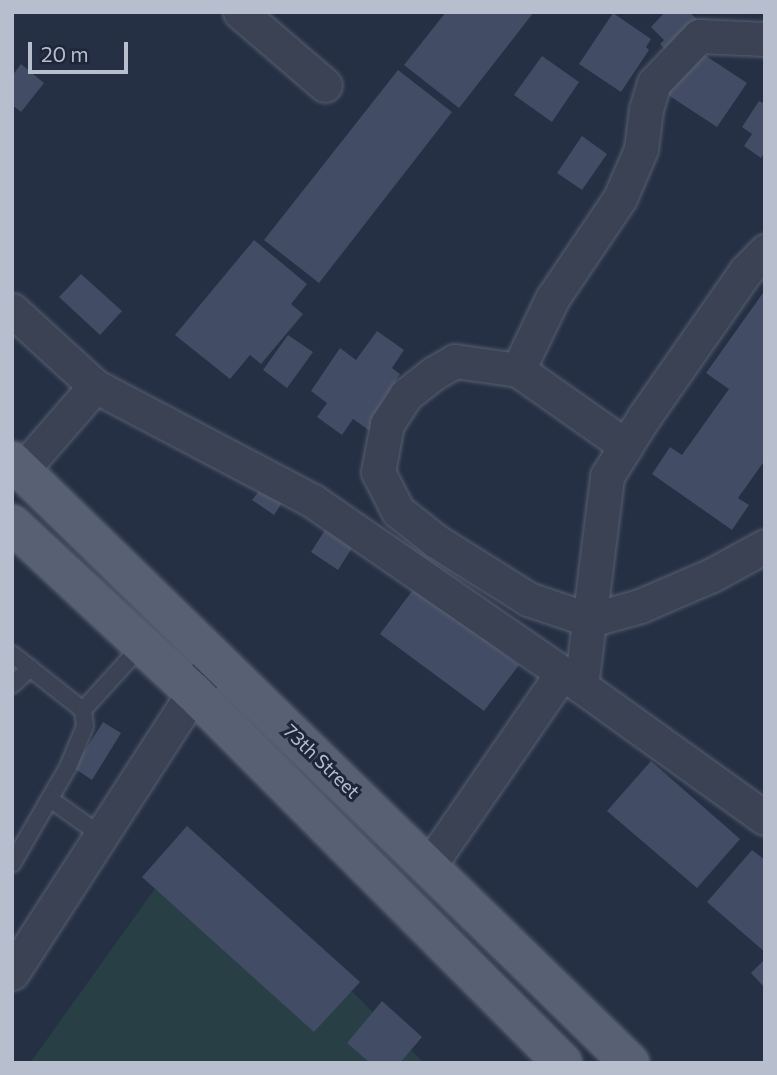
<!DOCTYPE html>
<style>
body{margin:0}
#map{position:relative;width:777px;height:1075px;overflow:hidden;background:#253044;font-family:Commissioner,sans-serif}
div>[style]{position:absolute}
.green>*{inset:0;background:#273f45}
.building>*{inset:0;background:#424c64}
.roads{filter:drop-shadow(0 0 2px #586071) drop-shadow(0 0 2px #586071)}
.lane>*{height:16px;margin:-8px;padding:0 8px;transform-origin:8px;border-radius:8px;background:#3a4254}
.street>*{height:33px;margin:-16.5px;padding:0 16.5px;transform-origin:16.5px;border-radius:16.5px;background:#3a4254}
.primary>*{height:38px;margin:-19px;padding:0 19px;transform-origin:19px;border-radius:19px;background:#586174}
span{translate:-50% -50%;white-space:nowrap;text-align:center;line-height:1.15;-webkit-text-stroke:6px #1e2739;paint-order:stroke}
.street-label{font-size:19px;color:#b7becd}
.frame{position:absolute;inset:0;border:14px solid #b7becd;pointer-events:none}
.scale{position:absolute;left:28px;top:42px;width:100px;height:32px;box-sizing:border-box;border:4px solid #b7becd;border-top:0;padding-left:9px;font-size:21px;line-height:24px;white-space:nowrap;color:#b7becd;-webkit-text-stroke:5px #1e2739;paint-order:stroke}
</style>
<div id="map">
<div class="green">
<div style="clip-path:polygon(194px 834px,424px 1063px,30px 1063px)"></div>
</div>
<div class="building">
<div style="clip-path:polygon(446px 12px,534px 12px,459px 108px,404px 65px)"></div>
<div style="clip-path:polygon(665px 12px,689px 12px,699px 21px,670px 54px,660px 44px,664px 40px,651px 27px)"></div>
<div style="clip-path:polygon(613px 13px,651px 39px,646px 47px,649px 50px,621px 92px,579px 64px)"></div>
<div style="clip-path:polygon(694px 48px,747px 83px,717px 127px,665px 93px)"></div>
<div style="clip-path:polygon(542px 56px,579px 82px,552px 122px,514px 95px)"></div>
<div style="clip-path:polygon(21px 64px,44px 83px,21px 112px,12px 105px,12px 76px)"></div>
<div style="clip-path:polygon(398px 70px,452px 112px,319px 283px,264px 240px)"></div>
<div style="clip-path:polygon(759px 101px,765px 104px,765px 152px,761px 158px,744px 146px,752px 134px,742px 127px)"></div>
<div style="clip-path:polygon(582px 136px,607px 154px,582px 190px,557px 173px)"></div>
<div style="clip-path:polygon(254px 240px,307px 284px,291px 304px,303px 314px,261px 364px,250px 355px,230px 379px,175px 335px)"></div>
<div style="clip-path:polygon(81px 274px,122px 311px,100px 335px,59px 297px)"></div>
<div style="clip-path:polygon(765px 290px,765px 460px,738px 498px,749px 505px,732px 530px,652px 474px,670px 447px,682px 455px,729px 389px,706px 373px)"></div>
<div style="clip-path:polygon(377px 331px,404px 350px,392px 368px,400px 374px,395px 382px,404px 388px,373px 433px,353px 419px,342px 435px,317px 417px,327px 403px,311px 391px,340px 348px,356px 360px)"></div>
<div style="clip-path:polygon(288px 335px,313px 352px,287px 388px,263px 370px)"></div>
<div style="clip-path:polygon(263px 486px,284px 500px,274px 515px,252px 500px)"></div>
<div style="clip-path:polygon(330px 522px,357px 540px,338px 570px,311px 552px)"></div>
<div style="clip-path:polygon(415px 587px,519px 665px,484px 711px,380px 634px)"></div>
<div style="clip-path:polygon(103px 722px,121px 733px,92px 780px,74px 768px)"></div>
<div style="clip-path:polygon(651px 761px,740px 839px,697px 888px,607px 811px)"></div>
<div style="clip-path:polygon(187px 826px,360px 982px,314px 1032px,142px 877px)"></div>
<div style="clip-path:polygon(752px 850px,765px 860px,765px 952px,707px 902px)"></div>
<div style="clip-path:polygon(765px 959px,765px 988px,751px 973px)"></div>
<div style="clip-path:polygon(382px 1001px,422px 1037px,400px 1063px,370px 1063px,347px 1043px)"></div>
</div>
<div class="roads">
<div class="lane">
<div style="left:12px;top:654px;width:90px;rotate:38.3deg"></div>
<div style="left:83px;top:710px;width:16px;rotate:83deg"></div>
<div style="left:85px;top:726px;width:44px;rotate:112.5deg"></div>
<div style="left:68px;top:767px;width:112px;rotate:120deg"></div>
<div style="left:12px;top:685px;width:25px;rotate:-43deg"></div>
<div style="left:83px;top:710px;width:88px;rotate:-47.8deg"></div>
<div style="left:50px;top:799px;width:64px;rotate:35.4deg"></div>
</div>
<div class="street">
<div style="left:240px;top:12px;width:112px;rotate:40.7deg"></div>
<div style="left:765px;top:39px;width:66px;rotate:-177.4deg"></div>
<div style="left:699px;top:36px;width:65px;rotate:133.8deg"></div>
<div style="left:654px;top:83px;width:27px;rotate:107deg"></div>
<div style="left:646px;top:109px;width:40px;rotate:97.1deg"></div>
<div style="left:641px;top:149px;width:53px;rotate:113.2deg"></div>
<div style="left:620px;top:198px;width:122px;rotate:124deg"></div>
<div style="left:552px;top:299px;width:79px;rotate:115.6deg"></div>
<div style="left:518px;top:370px;width:64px;rotate:-171.9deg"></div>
<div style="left:455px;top:361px;width:24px;rotate:150deg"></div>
<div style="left:434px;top:373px;width:36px;rotate:142deg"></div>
<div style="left:406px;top:395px;width:35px;rotate:123deg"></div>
<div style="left:387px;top:424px;width:49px;rotate:100.6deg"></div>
<div style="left:378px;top:472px;width:44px;rotate:62.9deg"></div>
<div style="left:398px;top:511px;width:48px;rotate:38.3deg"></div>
<div style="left:436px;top:541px;width:109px;rotate:32.2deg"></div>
<div style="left:528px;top:599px;width:65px;rotate:18.7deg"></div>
<div style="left:590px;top:620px;width:52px;rotate:-15.6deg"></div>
<div style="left:640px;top:606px;width:78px;rotate:-23.3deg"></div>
<div style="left:712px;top:575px;width:60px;rotate:-28.7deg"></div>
<div style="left:12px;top:310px;width:113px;rotate:42.5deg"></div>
<div style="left:95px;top:386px;width:246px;rotate:27.8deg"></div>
<div style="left:313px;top:501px;width:326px;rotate:34.6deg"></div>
<div style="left:581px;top:686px;width:226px;rotate:35.7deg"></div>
<div style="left:518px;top:370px;width:132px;rotate:35.1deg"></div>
<div style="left:22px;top:470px;width:111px;rotate:-49deg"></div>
<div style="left:581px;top:686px;width:212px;rotate:-82.9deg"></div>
<div style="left:607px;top:476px;width:70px;rotate:-57.9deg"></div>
<div style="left:644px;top:417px;width:178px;rotate:-55.1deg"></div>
<div style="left:746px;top:271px;width:28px;rotate:-46deg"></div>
<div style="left:429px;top:866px;width:234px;rotate:-55.4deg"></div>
<div style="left:12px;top:973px;width:359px;rotate:-57.1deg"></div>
</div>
<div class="primary">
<div style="left:12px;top:461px;width:863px;rotate:44.25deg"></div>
<div style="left:12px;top:524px;width:246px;rotate:42.9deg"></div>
<div style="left:192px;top:691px;width:525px;rotate:45.08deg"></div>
</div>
</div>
<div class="street-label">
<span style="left:322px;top:761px;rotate:44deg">73th Street</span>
</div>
<div class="frame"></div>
<div class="scale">20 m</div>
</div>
